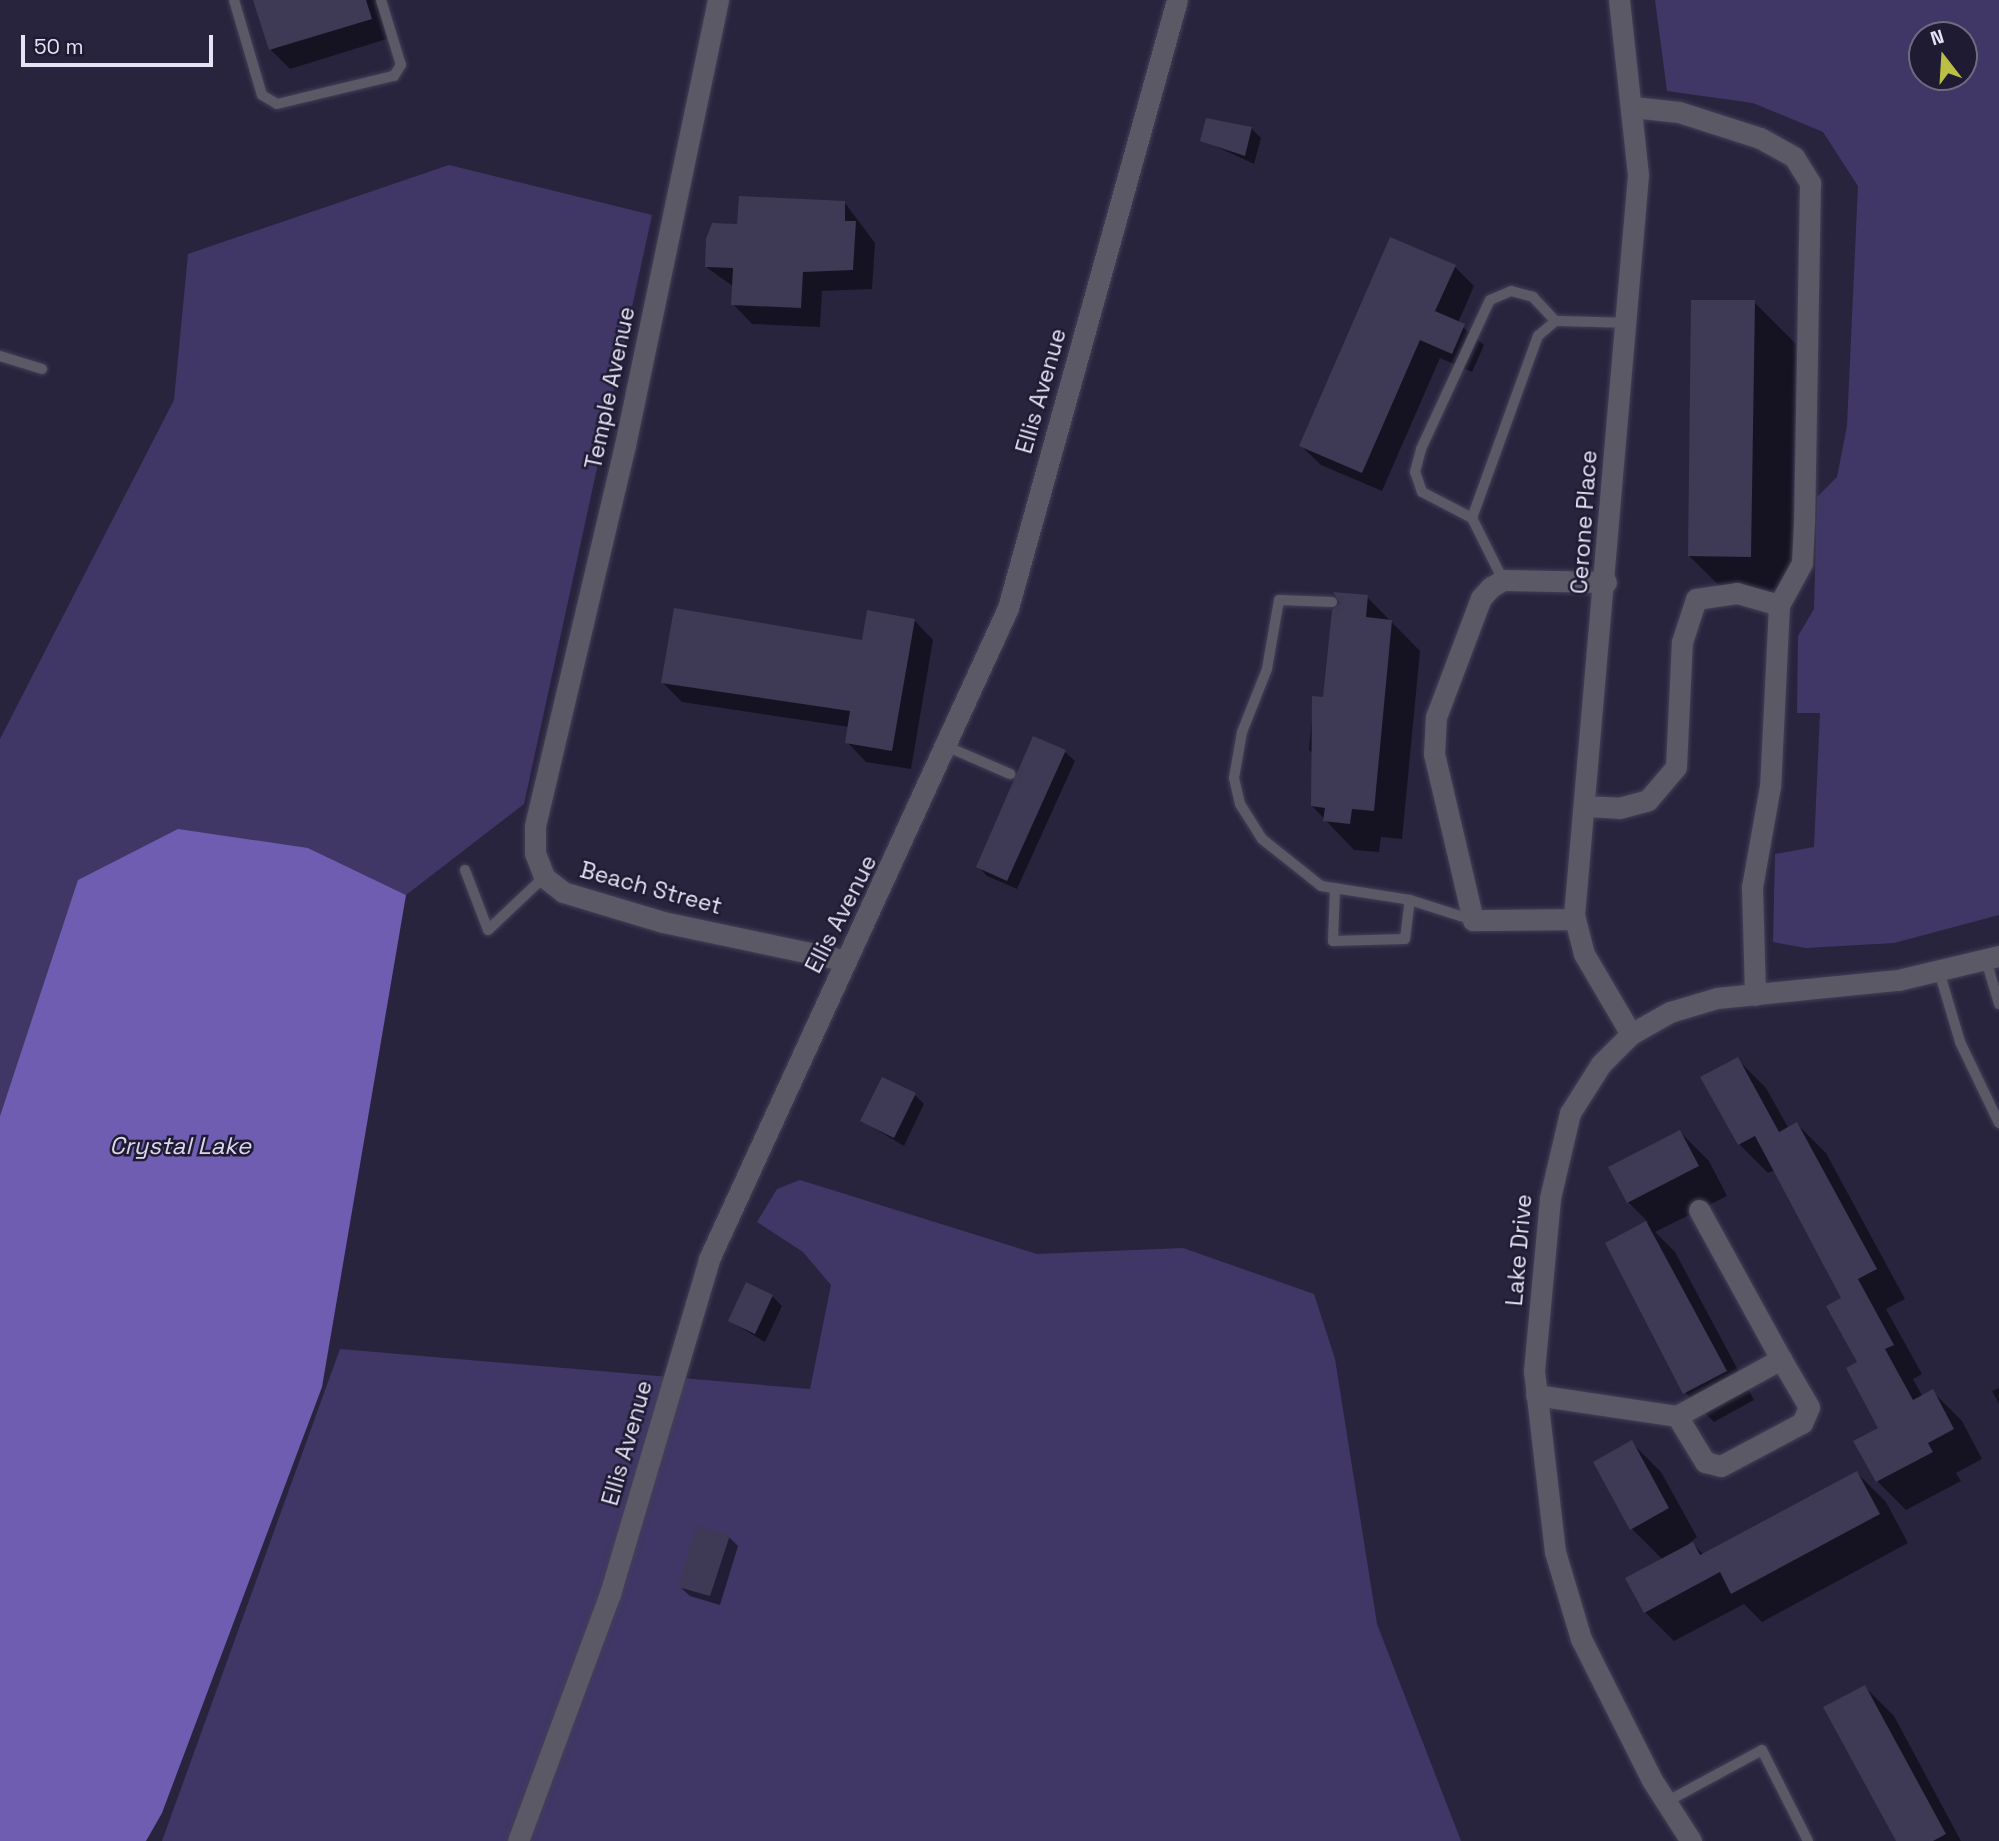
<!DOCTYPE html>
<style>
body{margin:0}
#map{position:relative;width:1999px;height:1841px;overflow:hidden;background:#29243e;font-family:"Space Grotesk",sans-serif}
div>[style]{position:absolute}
.green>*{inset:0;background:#403766}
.water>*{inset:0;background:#6f5db1}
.shadow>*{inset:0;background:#0007}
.building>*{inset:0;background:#3e3954}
.roads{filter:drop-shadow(0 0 2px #433f57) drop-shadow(0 0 2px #433f57)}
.lane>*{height:10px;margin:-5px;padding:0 5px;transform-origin:5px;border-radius:5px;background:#5b5966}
.street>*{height:21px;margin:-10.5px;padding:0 10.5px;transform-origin:10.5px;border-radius:10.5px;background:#5b5966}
span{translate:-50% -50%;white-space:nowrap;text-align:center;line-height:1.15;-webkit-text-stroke:5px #1f1b33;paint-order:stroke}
.street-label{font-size:23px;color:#e5e3f4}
.water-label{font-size:24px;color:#d9d6ed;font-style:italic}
.north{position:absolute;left:1908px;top:21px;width:70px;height:70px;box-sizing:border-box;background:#1f1b33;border:2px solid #6e6b80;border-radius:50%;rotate:343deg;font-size:19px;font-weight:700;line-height:28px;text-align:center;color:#e5e3f4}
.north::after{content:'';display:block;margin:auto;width:24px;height:32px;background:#bbc044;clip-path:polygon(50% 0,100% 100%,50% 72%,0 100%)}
.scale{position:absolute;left:21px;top:35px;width:192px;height:32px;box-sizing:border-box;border:4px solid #e5e3f4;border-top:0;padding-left:9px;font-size:21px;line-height:24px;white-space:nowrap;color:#e5e3f4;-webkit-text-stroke:5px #1f1b33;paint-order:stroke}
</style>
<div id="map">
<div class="green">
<div style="clip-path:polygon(evenodd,1655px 0,1999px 0,1999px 915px,1894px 943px,1806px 948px,1773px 942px,1775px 854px,1814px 847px,1820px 713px,1797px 713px,1798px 636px,1814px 609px,1817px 497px,1837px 477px,1847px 426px,1858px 186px,1823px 132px,1753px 103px,1667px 91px,1655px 0,1964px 35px,1964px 77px,1922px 77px,1922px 35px,1964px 35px)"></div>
<div style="clip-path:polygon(449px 165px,652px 215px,524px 804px,406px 895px,308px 848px,79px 880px,0 1116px,0 739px,174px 400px,188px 254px)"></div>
<div style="clip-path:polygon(800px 1180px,1037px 1254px,1183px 1248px,1314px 1294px,1335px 1359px,1377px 1624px,1461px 1841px,162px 1841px,340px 1349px,810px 1389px,831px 1285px,803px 1252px,757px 1222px,777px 1189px)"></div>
</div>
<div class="water">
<div style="clip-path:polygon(178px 829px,308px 848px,406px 895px,322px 1387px,162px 1813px,146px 1841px,0 1841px,0 1116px,78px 880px)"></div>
</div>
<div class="shadow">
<div style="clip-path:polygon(255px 0,378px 0,390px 38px,290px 69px,270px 49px)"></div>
<div style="clip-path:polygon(1251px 128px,1261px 138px,1254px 164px,1202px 140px)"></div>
<div style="clip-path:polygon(845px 203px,875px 243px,872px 289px,822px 291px,820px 327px,752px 324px,733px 304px,734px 287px,706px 267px,739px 226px)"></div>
<div style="clip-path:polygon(1455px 267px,1474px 286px,1458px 323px,1484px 345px,1472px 372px,1440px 358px,1382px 491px,1321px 465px,1301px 446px)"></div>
<div style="clip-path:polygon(1754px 302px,1796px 344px,1792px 598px,1731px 597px,1689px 556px)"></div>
<div style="clip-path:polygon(1367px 597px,1420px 651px,1402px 839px,1381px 837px,1379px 852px,1354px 850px,1312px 806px,1317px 758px,1309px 750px,1314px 698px,1324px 699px,1342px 603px)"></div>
<div style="clip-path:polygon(914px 620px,933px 640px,911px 769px,866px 762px,847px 742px,849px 727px,682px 702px,663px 683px,864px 642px)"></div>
<div style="clip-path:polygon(1065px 752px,1075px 761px,1017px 889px,987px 876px,978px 866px)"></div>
<div style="clip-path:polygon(1737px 1059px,1766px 1088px,1789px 1129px,1797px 1124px,1826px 1153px,1905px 1299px,1886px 1309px,1922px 1374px,1913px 1379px,1923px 1397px,1933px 1392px,1962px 1421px,1982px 1459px,1956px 1473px,1961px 1481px,1906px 1510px,1877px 1481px,1880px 1429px,1844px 1299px,1775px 1170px,1768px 1173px,1739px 1144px)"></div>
<div style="clip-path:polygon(915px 1095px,924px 1104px,904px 1146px,862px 1121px)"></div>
<div style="clip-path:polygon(1680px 1132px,1709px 1161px,1727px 1196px,1655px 1232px,1675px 1252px,1754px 1400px,1714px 1422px,1685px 1392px,1607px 1243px,1648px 1222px,1628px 1202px)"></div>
<div style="clip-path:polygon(772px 1296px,782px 1306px,765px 1342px,730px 1321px)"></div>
<div style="clip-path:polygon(1999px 1388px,1999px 1404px,1992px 1391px)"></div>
<div style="clip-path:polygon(1632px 1443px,1661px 1472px,1697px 1537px,1682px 1549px,1693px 1544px,1704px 1555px,1857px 1473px,1886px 1502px,1908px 1543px,1762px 1622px,1744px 1604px,1674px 1641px,1645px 1612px,1663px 1560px,1632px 1529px)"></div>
<div style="clip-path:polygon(729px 1537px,738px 1546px,720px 1605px,690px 1596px,680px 1587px)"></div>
<div style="clip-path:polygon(1865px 1687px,1894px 1716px,1961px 1841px,1897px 1841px)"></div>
</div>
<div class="building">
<div style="clip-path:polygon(253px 0,366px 0,372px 19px,269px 50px)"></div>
<div style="clip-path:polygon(1206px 118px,1252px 127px,1245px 156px,1200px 141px)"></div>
<div style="clip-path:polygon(739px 196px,845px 201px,845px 221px,856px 221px,853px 270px,803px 272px,801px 308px,731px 305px,733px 268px,705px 267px,706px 239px,712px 223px,737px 224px)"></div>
<div style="clip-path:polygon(1390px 237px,1456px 265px,1435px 311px,1465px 324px,1452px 354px,1420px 340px,1362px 473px,1299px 446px)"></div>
<div style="clip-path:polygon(1691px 300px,1755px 300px,1751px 557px,1688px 556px)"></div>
<div style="clip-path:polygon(1333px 592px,1368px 595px,1366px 617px,1392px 620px,1374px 811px,1352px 809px,1350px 824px,1323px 821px,1325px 808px,1311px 806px,1312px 696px,1323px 697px,1332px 610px,1340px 603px)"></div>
<div style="clip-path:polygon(674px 608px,862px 640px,867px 610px,915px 619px,892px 751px,845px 743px,850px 711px,661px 683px)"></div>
<div style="clip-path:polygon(1033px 736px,1066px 750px,1007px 881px,976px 867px)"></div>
<div style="clip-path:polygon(1738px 1057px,1779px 1132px,1797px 1122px,1877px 1269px,1858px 1279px,1894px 1345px,1885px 1349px,1913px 1400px,1933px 1389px,1954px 1429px,1928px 1443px,1933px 1452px,1876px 1482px,1853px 1441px,1878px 1428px,1846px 1368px,1857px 1362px,1826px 1306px,1841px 1298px,1755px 1136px,1738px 1145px,1700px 1077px)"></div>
<div style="clip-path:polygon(882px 1077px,916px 1093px,894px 1138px,860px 1121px)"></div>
<div style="clip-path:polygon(1680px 1130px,1699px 1166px,1627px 1203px,1608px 1167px)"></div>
<div style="clip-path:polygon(1646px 1221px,1727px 1371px,1683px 1394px,1605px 1243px)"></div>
<div style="clip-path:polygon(746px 1282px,773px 1295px,755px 1334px,728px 1321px)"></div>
<div style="clip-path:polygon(1632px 1440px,1669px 1508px,1630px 1530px,1593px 1462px)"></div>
<div style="clip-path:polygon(1857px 1471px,1880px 1514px,1731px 1594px,1720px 1572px,1644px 1613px,1625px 1578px,1693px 1542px,1700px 1555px)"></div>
<div style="clip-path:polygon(697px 1526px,730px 1535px,710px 1596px,678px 1587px)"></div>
<div style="clip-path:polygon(1865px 1685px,1946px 1834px,1933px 1841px,1896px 1841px,1823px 1707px)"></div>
</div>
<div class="roads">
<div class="lane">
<div style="left:234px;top:0;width:99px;rotate:73.6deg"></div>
<div style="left:262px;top:95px;width:17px;rotate:31deg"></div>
<div style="left:277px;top:104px;width:120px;rotate:-13.5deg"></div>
<div style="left:394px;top:76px;width:13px;rotate:-58deg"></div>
<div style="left:401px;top:65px;width:68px;rotate:-107.1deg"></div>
<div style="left:0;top:356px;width:44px;rotate:17.2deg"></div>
<div style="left:1472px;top:518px;width:56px;rotate:-152.5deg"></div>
<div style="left:1422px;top:492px;width:21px;rotate:-109deg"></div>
<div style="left:1415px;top:472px;width:24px;rotate:-75deg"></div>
<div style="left:1421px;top:449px;width:164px;rotate:-65.2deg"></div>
<div style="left:1490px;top:300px;width:23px;rotate:-23deg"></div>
<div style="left:1511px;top:291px;width:23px;rotate:15deg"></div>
<div style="left:1533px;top:297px;width:33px;rotate:47deg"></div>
<div style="left:1503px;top:580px;width:69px;rotate:-116.6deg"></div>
<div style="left:1472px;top:518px;width:194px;rotate:-70.1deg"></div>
<div style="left:1538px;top:336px;width:23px;rotate:-41deg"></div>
<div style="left:1555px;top:321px;width:71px;rotate:1.6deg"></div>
<div style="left:1332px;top:602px;width:53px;rotate:-177.8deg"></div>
<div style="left:1279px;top:600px;width:70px;rotate:99.9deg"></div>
<div style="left:1267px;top:669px;width:68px;rotate:111.6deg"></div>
<div style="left:1242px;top:732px;width:47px;rotate:99.9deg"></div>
<div style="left:1234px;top:778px;width:27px;rotate:77deg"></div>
<div style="left:1240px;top:804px;width:41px;rotate:57.8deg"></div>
<div style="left:1262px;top:839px;width:75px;rotate:38.5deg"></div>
<div style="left:1321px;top:886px;width:90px;rotate:8.9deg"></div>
<div style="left:1410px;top:900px;width:66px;rotate:17.6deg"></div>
<div style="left:948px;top:747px;width:68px;rotate:23.5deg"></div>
<div style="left:465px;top:870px;width:64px;rotate:69deg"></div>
<div style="left:488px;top:930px;width:77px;rotate:-43.4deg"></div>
<div style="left:1335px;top:888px;width:53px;rotate:92.2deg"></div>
<div style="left:1333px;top:941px;width:72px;rotate:-1.6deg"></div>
<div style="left:1405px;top:939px;width:39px;rotate:-83deg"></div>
<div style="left:1986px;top:960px;width:46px;rotate:73.5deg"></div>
<div style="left:1939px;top:971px;width:74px;rotate:73.5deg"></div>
<div style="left:1960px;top:1042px;width:90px;rotate:64.3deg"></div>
<div style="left:1666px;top:1802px;width:109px;rotate:-28.4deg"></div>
<div style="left:1762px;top:1750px;width:102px;rotate:63.2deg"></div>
</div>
<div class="street">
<div style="left:718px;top:0;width:455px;rotate:101.8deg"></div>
<div style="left:625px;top:445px;width:391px;rotate:103.3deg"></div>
<div style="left:535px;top:826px;width:27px;rotate:90deg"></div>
<div style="left:535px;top:853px;width:26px;rotate:69deg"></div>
<div style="left:544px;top:877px;width:24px;rotate:38deg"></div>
<div style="left:563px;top:892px;width:104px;rotate:16.7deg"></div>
<div style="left:663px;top:922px;width:184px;rotate:11.9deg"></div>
<div style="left:1619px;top:0;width:176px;rotate:83.8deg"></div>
<div style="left:1638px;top:175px;width:743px;rotate:94.94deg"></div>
<div style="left:1574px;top:915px;width:40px;rotate:75.6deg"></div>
<div style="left:1584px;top:954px;width:93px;rotate:59.6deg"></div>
<div style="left:1633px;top:107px;width:46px;rotate:6.2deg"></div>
<div style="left:1679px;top:112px;width:85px;rotate:17.8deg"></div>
<div style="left:1760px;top:138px;width:39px;rotate:29deg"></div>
<div style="left:1794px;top:157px;width:31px;rotate:58deg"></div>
<div style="left:1810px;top:183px;width:340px;rotate:91deg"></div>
<div style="left:1804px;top:523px;width:40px;rotate:92.9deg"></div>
<div style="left:1802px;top:563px;width:48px;rotate:118.7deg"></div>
<div style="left:1779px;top:605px;width:181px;rotate:92.8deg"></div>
<div style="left:1770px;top:786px;width:103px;rotate:100.1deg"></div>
<div style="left:1752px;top:887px;width:108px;rotate:88.4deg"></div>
<div style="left:1585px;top:806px;width:34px;rotate:3deg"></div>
<div style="left:1619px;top:808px;width:30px;rotate:-15deg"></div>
<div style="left:1648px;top:800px;width:43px;rotate:-49.7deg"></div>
<div style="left:1676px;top:767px;width:125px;rotate:-87.3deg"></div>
<div style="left:1682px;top:642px;width:45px;rotate:-72deg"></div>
<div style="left:1696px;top:599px;width:41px;rotate:-8.3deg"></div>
<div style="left:1737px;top:593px;width:44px;rotate:15.9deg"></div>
<div style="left:1575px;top:919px;width:102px;rotate:179.4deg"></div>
<div style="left:1473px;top:920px;width:171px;rotate:-103.2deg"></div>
<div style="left:1434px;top:754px;width:37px;rotate:-87deg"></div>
<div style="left:1436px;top:717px;width:127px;rotate:-69.3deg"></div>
<div style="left:1481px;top:598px;width:15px;rotate:-48deg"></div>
<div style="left:1491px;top:587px;width:14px;rotate:-30deg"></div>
<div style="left:1503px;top:580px;width:103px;rotate:1.1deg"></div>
<div style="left:1536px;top:1395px;width:143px;rotate:8.5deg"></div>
<div style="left:1677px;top:1416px;width:119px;rotate:-28.7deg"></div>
<div style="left:1781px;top:1359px;width:170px;rotate:-118.8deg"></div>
<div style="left:1677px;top:1416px;width:54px;rotate:58.7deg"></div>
<div style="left:1705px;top:1462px;width:16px;rotate:14deg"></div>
<div style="left:1721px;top:1466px;width:92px;rotate:-28deg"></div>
<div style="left:1802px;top:1423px;width:17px;rotate:-66deg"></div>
<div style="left:1809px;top:1407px;width:56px;rotate:-120.3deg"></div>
<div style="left:518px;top:1841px;width:264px;rotate:-69.6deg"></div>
<div style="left:610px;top:1594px;width:349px;rotate:-73.5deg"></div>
<div style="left:709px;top:1259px;width:716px;rotate:-65.33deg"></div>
<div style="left:1008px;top:608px;width:631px;rotate:-74.47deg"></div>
<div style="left:1691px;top:1841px;width:72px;rotate:-122.6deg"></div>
<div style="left:1652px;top:1780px;width:158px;rotate:-116.7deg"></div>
<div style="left:1581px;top:1639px;width:91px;rotate:-106.6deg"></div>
<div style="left:1555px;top:1552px;width:182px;rotate:-96.6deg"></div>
<div style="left:1534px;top:1371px;width:174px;rotate:-84.7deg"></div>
<div style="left:1550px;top:1198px;width:87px;rotate:-76.8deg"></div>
<div style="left:1570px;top:1113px;width:58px;rotate:-57.7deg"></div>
<div style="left:1601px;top:1064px;width:42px;rotate:-45deg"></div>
<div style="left:1631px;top:1034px;width:45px;rotate:-29.4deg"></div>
<div style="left:1670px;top:1012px;width:49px;rotate:-16.6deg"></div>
<div style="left:1717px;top:998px;width:182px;rotate:-5.7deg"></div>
<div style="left:1898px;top:980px;width:104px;rotate:-13.4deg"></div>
</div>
</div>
<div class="street-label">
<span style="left:610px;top:388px;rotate:-78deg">Temple Avenue</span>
<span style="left:1041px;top:391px;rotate:-74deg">Ellis Avenue</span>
<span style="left:1584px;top:522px;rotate:-86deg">Cerone Place</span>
<span style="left:651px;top:888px;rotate:15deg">Beach Street</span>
<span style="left:841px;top:914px;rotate:-63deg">Ellis Avenue</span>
<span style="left:1519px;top:1250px;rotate:-85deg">Lake Drive</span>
<span style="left:627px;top:1443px;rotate:-74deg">Ellis Avenue</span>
</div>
<div class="water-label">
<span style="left:180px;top:1146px">Crystal Lake</span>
</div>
<div class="north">N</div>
<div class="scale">50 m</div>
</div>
